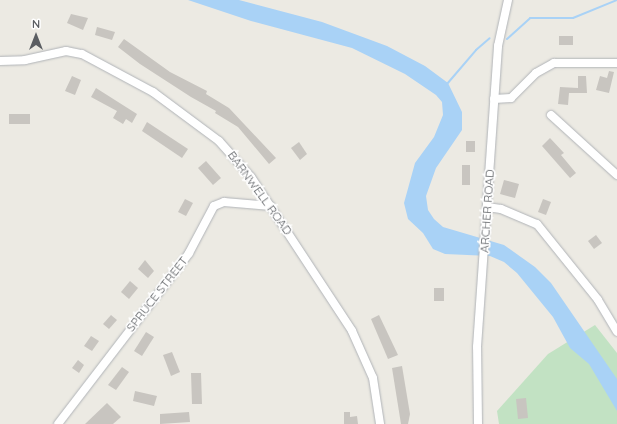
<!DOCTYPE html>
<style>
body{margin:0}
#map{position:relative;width:617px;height:424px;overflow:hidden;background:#eceae3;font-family:Quicksand,sans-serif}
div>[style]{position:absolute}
.green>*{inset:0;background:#c2e2c3}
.water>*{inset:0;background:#a9d2f6}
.stream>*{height:2px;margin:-1px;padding:0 1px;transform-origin:1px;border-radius:1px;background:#a9d2f6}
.building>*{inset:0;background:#c8c5c0}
.roads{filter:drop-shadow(0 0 1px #b0b3b7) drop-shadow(0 0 1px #b0b3b7)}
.minor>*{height:8px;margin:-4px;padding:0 4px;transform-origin:4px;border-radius:4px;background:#fff}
span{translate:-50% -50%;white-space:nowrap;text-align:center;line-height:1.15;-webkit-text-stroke:3.5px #fff;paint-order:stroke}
.street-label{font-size:12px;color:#5b5e62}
.north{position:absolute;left:16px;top:16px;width:40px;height:40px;-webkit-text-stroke:3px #fff;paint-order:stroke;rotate:0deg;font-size:11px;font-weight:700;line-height:16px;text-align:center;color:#5b5e62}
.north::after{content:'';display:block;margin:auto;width:14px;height:18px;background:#5b5e62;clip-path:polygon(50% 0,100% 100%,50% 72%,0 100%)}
</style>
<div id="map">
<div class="green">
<div style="clip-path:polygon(595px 325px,617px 353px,617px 424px,499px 424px,497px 411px,548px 354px)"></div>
</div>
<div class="water">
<div style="clip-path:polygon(188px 0,239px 0,322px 22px,387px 46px,425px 66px,448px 83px,462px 112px,462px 130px,436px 168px,426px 196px,428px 210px,434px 219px,443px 227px,504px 245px,535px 267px,551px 283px,617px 379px,617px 411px,589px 364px,570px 348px,553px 317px,517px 273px,504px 262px,490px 256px,445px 254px,433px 249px,423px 233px,408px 219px,404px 203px,415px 163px,434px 137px,443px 115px,442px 102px,436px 95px,405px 74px,352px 48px,251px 21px)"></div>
</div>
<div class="stream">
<div style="left:507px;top:39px;width:31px;rotate:-42deg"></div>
<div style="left:530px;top:18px;width:43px"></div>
<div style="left:573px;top:18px;width:48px;rotate:-22.2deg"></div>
<div style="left:447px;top:84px;width:45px;rotate:-49.5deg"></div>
<div style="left:476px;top:50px;width:18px;rotate:-41deg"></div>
</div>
<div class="building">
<div style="clip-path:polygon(71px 14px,88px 18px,83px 30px,67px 23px)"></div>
<div style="clip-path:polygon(97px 27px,115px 32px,112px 40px,95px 35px)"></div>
<div style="clip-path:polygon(559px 36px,573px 36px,573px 45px,559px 45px)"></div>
<div style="clip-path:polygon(124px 39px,170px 72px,207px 91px,206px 94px,229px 108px,276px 158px,269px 164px,238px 127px,215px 113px,216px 111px,191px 97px,140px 64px,118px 47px)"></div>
<div style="clip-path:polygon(609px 71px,614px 72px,609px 93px,596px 90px,600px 76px,607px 78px)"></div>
<div style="clip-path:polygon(72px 76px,81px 80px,75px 95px,65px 91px)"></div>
<div style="clip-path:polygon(578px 76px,586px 76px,587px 93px,569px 93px,568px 105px,558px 104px,560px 87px,578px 88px)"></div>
<div style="clip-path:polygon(96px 88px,137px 114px,132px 123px,126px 119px,123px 124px,113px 118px,117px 111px,91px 97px)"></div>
<div style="clip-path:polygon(9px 114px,30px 114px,30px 124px,9px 124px)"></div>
<div style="clip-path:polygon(147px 122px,188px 149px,182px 158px,142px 131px)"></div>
<div style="clip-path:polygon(550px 138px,564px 153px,561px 155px,576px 173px,570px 178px,542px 146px)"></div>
<div style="clip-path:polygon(466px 141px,475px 141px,475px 152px,466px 152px)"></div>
<div style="clip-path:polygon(299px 142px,307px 154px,300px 160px,291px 148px)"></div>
<div style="clip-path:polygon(206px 161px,221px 178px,213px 185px,198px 168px)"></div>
<div style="clip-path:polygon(462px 165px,470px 165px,470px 185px,462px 185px)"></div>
<div style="clip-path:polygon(504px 180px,519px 184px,515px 198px,500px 194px)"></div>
<div style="clip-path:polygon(185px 199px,193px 203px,186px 216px,178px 212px)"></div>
<div style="clip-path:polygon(543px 199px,551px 202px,546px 215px,538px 212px)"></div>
<div style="clip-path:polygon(596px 235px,602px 243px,594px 249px,588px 241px)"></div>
<div style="clip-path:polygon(145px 260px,154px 271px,148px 278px,138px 269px)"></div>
<div style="clip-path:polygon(130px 281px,138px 288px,129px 299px,121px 292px)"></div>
<div style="clip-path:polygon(434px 288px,444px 288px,444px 301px,434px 301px)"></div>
<div style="clip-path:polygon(111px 315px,117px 320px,109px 329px,103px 324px)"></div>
<div style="clip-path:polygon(379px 315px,398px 355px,388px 359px,371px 319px)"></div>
<div style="clip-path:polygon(146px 332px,154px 337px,142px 356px,134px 351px)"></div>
<div style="clip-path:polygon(91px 336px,99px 341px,92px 351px,84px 346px)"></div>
<div style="clip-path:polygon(172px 352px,180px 372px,171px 376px,163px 355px)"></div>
<div style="clip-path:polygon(78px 360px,84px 365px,79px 373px,72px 368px)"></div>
<div style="clip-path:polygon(402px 366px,410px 414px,408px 424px,401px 424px,392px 368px)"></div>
<div style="clip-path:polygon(122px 367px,129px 372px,116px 390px,108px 385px)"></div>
<div style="clip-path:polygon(191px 373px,201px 373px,202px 404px,192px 404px)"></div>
<div style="clip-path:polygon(135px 391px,157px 396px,154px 406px,133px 401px)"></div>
<div style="clip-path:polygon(526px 398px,528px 418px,518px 419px,516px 399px)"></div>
<div style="clip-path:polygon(107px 403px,121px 417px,113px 424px,85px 424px)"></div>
<div style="clip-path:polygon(189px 412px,190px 422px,160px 424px,160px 414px)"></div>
<div style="clip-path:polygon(344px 412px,350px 412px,350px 417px,357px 416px,358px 424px,344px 424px)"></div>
</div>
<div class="roads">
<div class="minor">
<div style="left:0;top:61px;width:25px;rotate:-2deg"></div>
<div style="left:25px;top:60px;width:42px;rotate:-12.4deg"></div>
<div style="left:66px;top:51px;width:16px;rotate:11deg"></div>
<div style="left:82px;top:54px;width:81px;rotate:28.2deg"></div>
<div style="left:153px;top:92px;width:82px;rotate:36.6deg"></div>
<div style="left:219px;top:141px;width:48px;rotate:48.4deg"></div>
<div style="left:251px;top:177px;width:184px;rotate:56.7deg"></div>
<div style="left:352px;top:331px;width:51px;rotate:65.9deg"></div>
<div style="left:373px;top:378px;width:47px;rotate:81.3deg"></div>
<div style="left:494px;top:99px;width:17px;rotate:-3deg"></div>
<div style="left:511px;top:98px;width:35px;rotate:-45deg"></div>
<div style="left:536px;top:73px;width:21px;rotate:-29deg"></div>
<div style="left:554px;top:63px;width:63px"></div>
<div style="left:551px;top:115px;width:89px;rotate:42.3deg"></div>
<div style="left:487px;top:207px;width:14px;rotate:8deg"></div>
<div style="left:501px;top:209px;width:39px;rotate:23deg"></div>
<div style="left:537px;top:224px;width:97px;rotate:51.2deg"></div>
<div style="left:598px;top:300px;width:37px;rotate:59deg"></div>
<div style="left:58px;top:424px;width:215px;rotate:-52.5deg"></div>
<div style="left:189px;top:253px;width:53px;rotate:-62deg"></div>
<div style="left:214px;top:206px;width:11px;rotate:-22deg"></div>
<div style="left:224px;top:202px;width:47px;rotate:4.9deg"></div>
<div style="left:478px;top:424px;width:77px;rotate:-90.7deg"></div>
<div style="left:477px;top:347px;width:302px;rotate:-86deg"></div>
<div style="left:498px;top:46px;width:47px;rotate:-77.7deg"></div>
</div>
</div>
<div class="street-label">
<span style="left:260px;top:193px;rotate:54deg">BARNWELL ROAD</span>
<span style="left:487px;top:211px;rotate:-86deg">ARCHER ROAD</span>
<span style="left:157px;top:294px;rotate:-52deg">SPRUCE STREET</span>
</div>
<div class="north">N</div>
</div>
